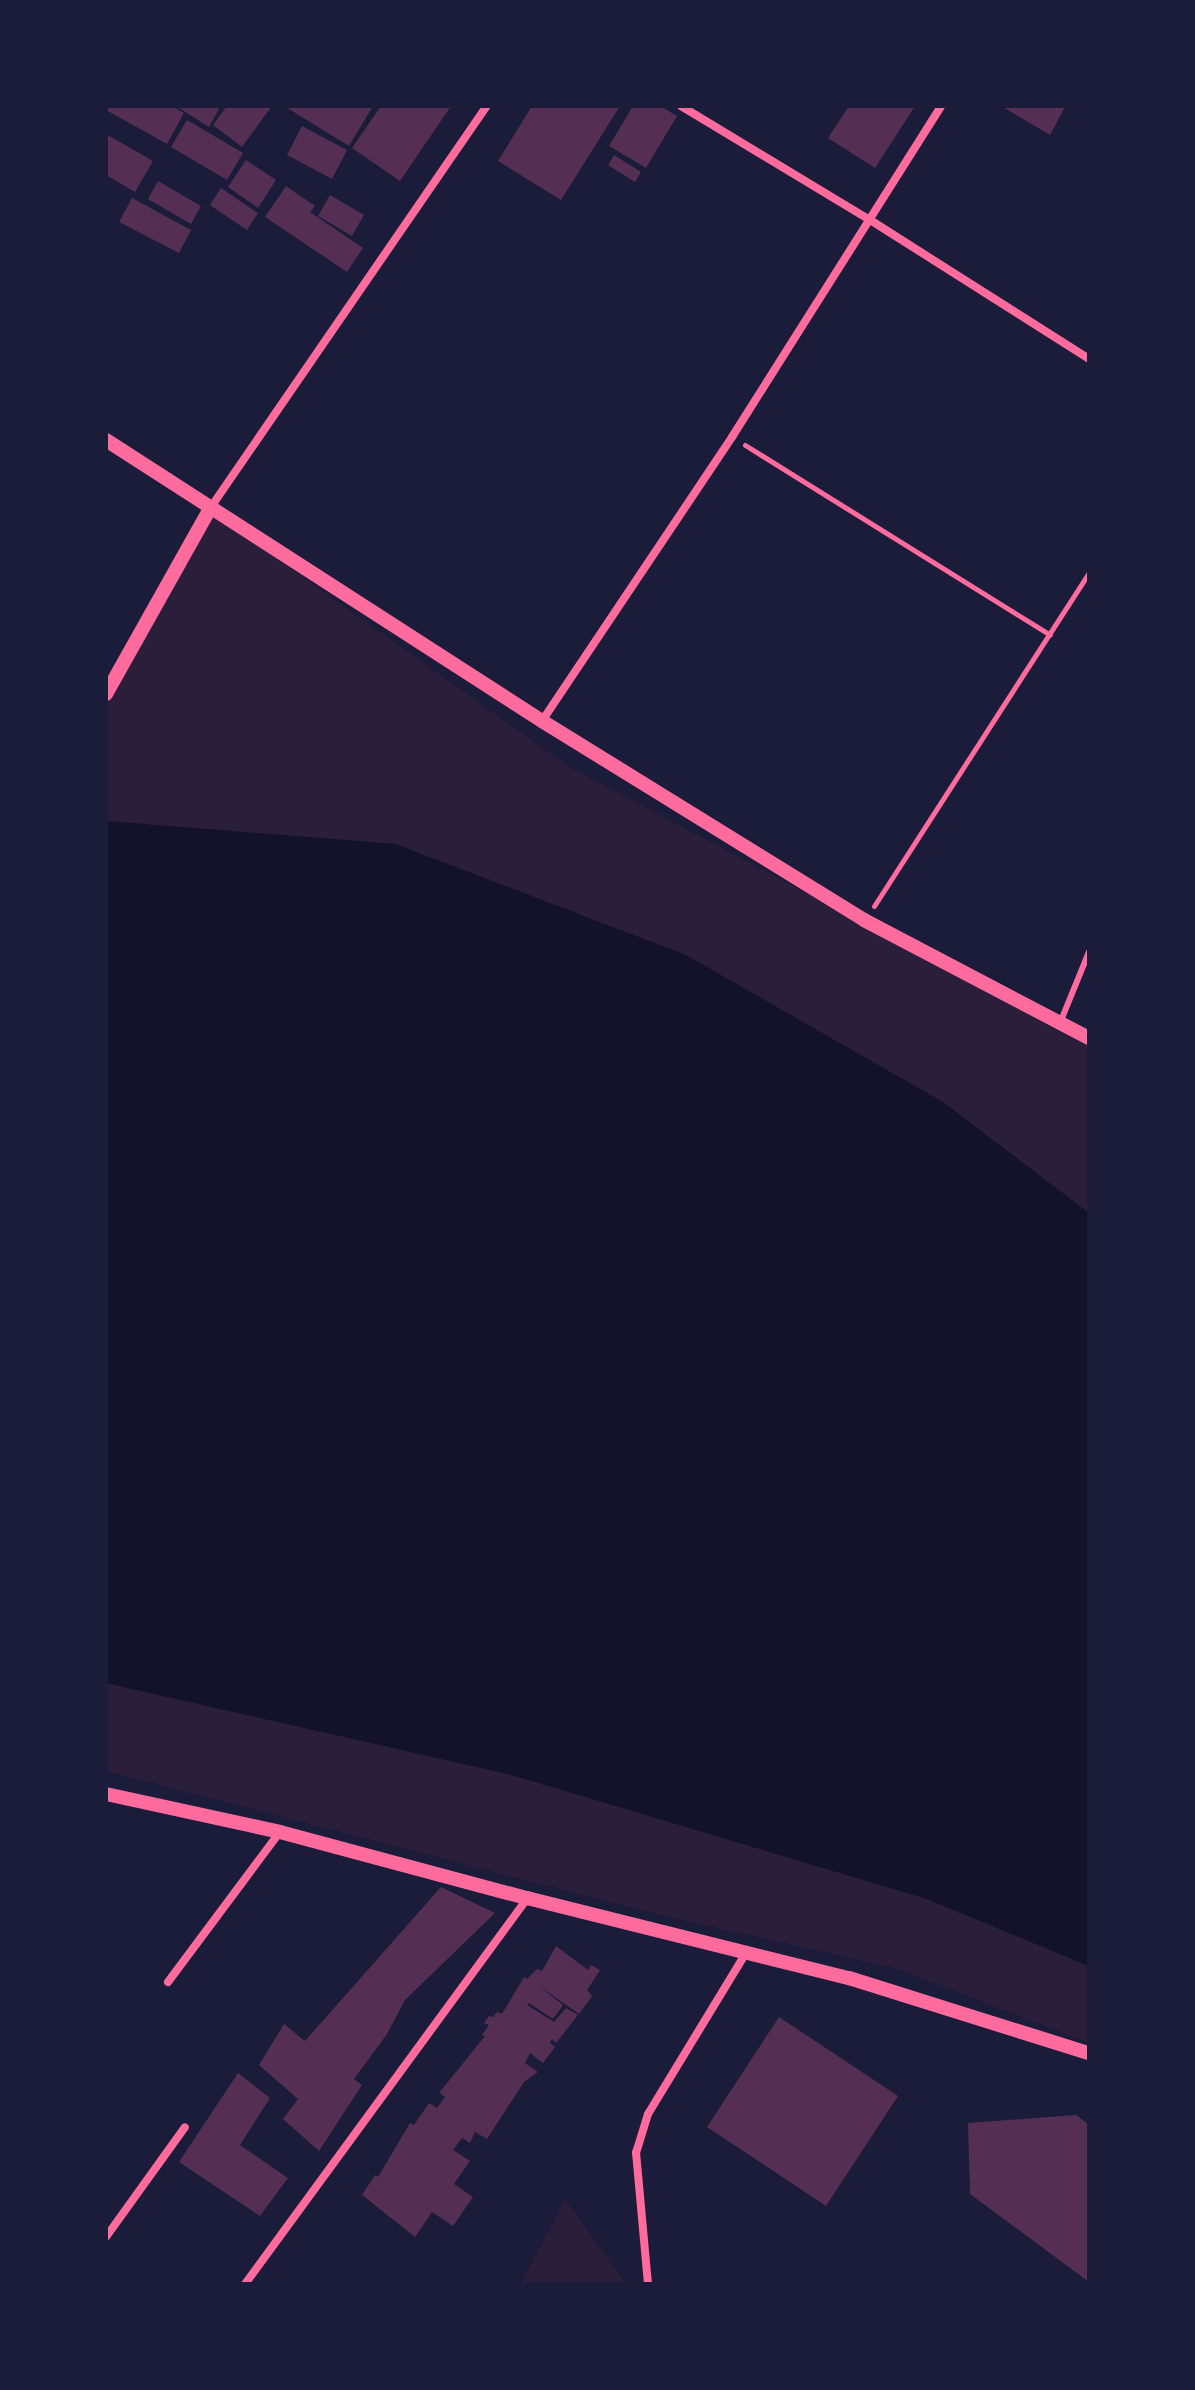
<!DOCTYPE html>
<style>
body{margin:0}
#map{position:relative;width:1195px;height:2390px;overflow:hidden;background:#1b1b3a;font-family:"Source Serif 4",serif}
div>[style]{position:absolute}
.green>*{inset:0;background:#2a1e3b}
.water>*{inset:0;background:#12122b}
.building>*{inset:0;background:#542f53}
.path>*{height:5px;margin:-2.5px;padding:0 2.5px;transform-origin:2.5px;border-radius:2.5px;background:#ff6b9d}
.service>*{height:6px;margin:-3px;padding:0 3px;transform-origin:3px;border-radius:3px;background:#ff6b9d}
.minor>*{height:8px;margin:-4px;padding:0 4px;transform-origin:4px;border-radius:4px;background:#ff6b9d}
.tertiary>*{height:14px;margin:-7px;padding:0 7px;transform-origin:7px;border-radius:7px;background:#ff6b9d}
span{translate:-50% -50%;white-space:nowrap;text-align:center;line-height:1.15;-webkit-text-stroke:7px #1b1b3a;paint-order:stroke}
.frame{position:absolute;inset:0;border:108px solid #1b1b3a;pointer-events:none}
</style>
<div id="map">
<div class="green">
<div style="clip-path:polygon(213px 513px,568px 766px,1089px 1043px,1089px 1263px,579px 914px,395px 844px,106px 821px,106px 702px)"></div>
<div style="clip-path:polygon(106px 1683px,512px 1775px,927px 1899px,1089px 1966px,1089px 2043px,898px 1969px,656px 1914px,106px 1771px)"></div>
<div style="clip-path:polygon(565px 2199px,626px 2284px,521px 2284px)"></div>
</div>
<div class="water">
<div style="clip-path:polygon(106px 821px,395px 844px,686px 955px,943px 1102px,1089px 1213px,1089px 1966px,927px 1899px,512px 1775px,106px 1683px)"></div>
</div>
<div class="building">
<div style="clip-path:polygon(106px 106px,172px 106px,184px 113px,167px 144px,106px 110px)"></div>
<div style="clip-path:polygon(176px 106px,214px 106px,219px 109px,209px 127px)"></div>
<div style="clip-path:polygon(227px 106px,272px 106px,242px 147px,213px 125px)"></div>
<div style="clip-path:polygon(284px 106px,373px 106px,349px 146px)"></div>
<div style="clip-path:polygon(381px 106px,451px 106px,400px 181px,352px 148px)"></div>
<div style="clip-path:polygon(532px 106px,620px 106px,561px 200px,498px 161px)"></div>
<div style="clip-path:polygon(633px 106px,660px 106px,677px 116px,646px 168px,609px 146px)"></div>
<div style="clip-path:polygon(849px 106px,915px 106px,875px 168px,828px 138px)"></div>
<div style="clip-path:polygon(1001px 106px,1064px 106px,1065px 107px,1050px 135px)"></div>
<div style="clip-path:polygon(187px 120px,243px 153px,227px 180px,171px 147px)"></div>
<div style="clip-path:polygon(302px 126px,347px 150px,332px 179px,287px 155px)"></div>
<div style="clip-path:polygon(106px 134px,153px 161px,135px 192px,106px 175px)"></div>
<div style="clip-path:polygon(614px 155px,641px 172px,635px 182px,608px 165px)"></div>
<div style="clip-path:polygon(246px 160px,276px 180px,258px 208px,228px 187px)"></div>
<div style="clip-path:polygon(158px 181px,201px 206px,191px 224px,148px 199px)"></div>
<div style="clip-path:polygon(286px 186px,315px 206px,310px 212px,363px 248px,347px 272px,265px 217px)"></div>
<div style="clip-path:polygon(221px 188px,258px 213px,247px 230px,210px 205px)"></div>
<div style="clip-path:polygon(330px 195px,364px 215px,352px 236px,318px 216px)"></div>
<div style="clip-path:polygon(132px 198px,191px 230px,179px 253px,119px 222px)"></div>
<div style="clip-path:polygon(441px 1887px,495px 1913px,405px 2000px,387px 2034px,354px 2079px,362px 2085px,319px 2151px,283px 2119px,298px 2099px,259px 2065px,284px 2024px,305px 2041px)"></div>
<div style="clip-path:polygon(556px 1946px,588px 1970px,591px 1965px,600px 1970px,587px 1990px,592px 1996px,579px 2014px,538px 1985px,563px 2005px,553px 2019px,529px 2003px,527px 2005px,554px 2022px,566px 2008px,578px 2015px,556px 2043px,552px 2039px,550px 2043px,555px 2047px,543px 2063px,530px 2053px,525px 2063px,538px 2072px,524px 2082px,487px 2139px,475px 2132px,470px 2143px,462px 2138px,453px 2150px,470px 2161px,454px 2184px,473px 2197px,453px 2226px,432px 2212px,415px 2237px,362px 2195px,375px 2175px,378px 2177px,410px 2123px,414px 2125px,429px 2103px,437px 2108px,445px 2097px,439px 2093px,485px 2036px,482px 2035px,489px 2025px,484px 2023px,489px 2016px,493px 2017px,497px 2012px,502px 2014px,524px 1977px,527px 1979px,537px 1969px,542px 1971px)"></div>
<div style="clip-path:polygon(779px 2017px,898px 2096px,826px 2206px,707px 2127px)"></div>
<div style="clip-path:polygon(238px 2073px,270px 2098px,240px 2145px,288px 2178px,260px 2216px,179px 2162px)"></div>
<div style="clip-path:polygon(1076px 2115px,1089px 2125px,1089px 2282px,970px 2194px,968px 2123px)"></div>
</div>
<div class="path">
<div style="left:745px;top:445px;width:359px;rotate:31.9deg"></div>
<div style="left:874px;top:906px;width:397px;rotate:-57.2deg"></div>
</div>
<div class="service">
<div style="left:1060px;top:1023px;width:77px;rotate:-67.8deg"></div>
</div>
<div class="minor">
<div style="left:681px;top:106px;width:217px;rotate:31.1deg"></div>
<div style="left:867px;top:218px;width:263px;rotate:32.4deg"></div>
<div style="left:211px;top:507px;width:487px;rotate:-55.5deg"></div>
<div style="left:542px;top:721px;width:342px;rotate:-56.2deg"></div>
<div style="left:732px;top:437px;width:391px;rotate:-57.7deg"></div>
<div style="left:168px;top:1982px;width:187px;rotate:-53.3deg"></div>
<div style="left:106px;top:2237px;width:135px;rotate:-54.3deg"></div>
<div style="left:245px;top:2284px;width:478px;rotate:-53.8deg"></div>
<div style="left:648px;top:2284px;width:132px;rotate:-95.2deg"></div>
<div style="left:636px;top:2153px;width:41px;rotate:-72.9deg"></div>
<div style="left:648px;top:2114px;width:188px;rotate:-58.7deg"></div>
</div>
<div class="tertiary">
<div style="left:106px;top:440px;width:519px;rotate:32.8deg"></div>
<div style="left:542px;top:721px;width:379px;rotate:31.7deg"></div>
<div style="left:864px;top:920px;width:254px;rotate:27.7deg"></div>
<div style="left:106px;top:694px;width:214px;rotate:-60.7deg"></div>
<div style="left:106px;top:1794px;width:178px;rotate:12.3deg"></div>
<div style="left:280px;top:1832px;width:256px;rotate:15deg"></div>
<div style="left:527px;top:1898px;width:332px;rotate:14deg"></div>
<div style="left:849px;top:1978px;width:251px;rotate:17.4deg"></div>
</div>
<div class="frame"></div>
</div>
